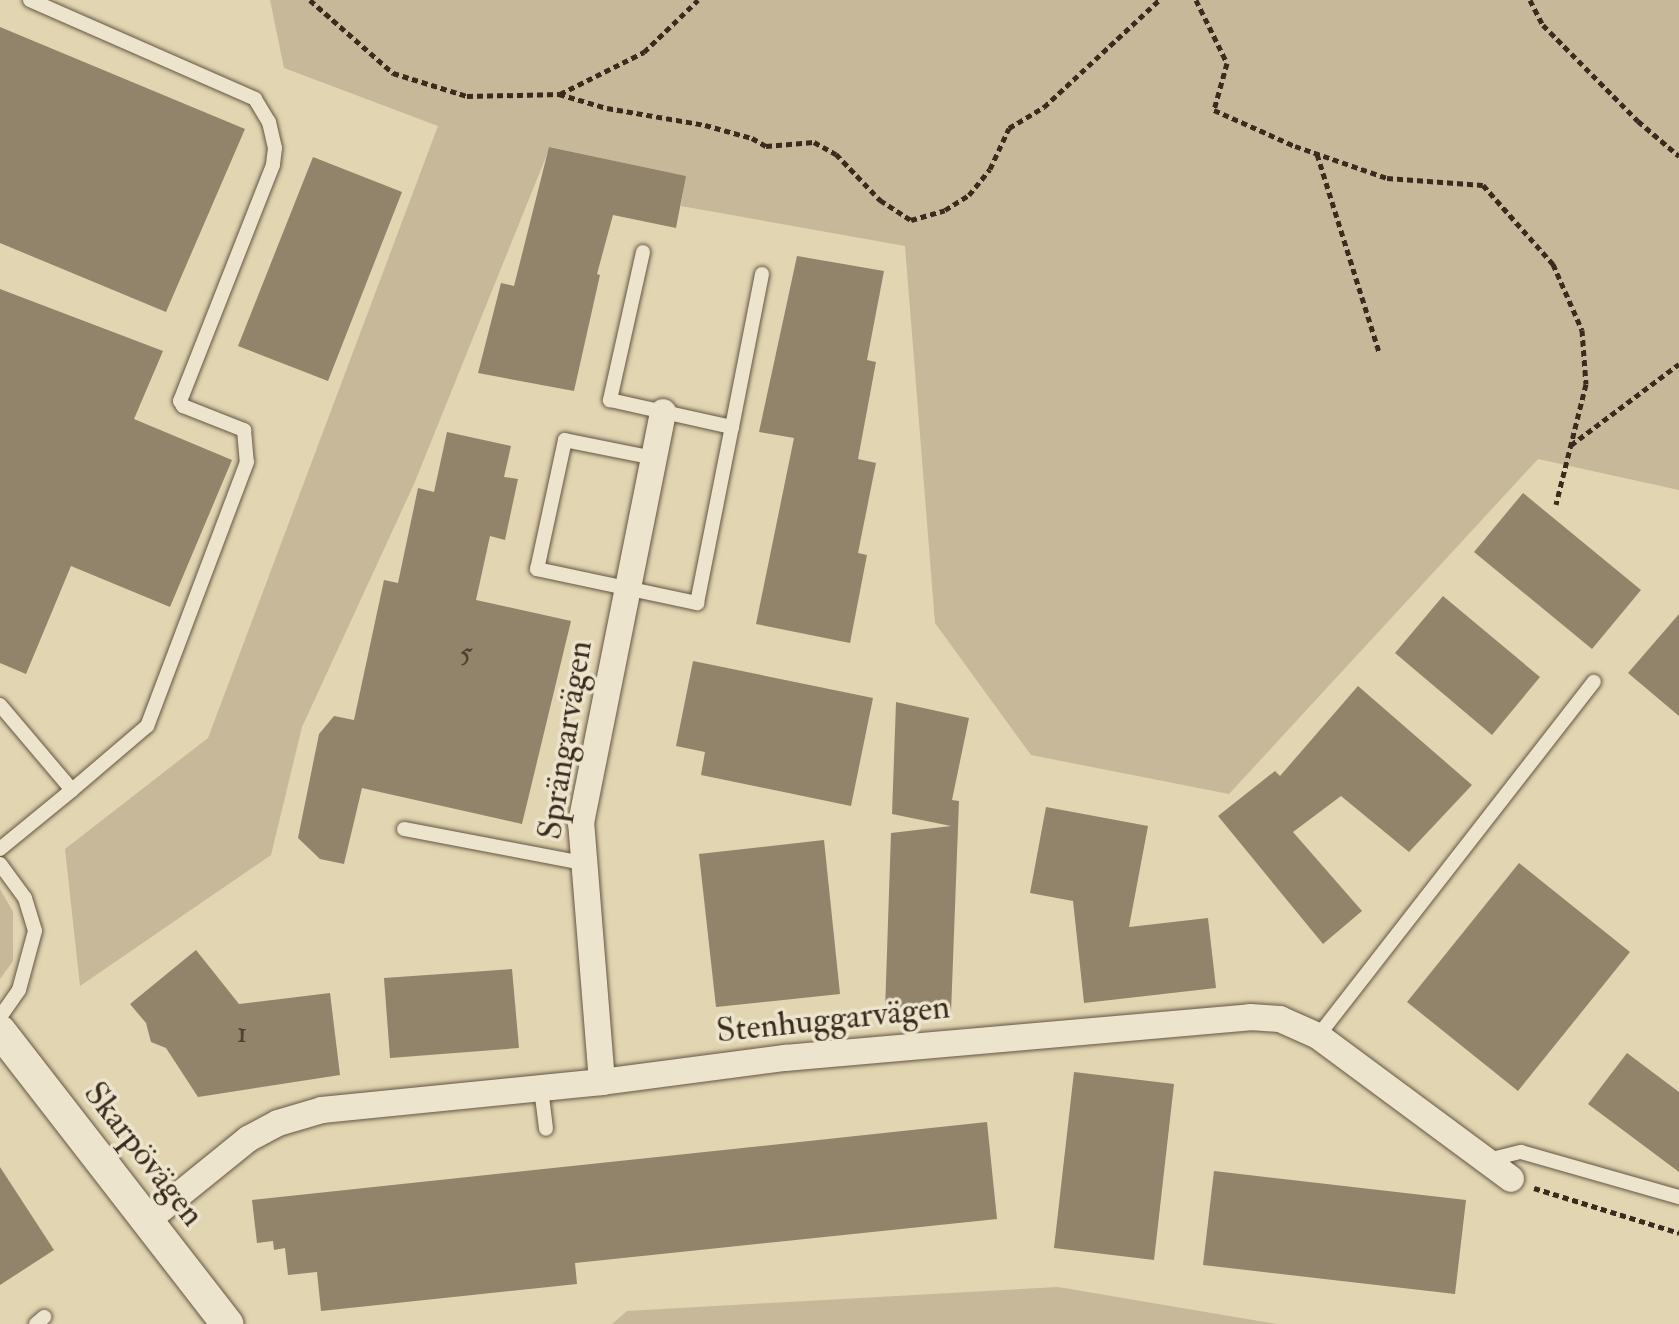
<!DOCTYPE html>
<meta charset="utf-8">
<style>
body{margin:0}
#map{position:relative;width:1679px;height:1324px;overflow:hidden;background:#e2d5b1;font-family:"IM FELL Double Pica",serif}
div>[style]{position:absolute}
.green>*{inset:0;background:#c6b898}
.building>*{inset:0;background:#92836b}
.path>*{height:5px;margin-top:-2.5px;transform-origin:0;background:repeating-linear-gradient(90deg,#3b2b1f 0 6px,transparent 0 10px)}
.roads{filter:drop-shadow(0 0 2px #655644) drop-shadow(0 0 2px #655644)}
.service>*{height:14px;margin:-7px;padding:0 7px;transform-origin:7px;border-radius:7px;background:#ece4cc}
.minor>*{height:26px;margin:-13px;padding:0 13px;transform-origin:13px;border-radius:13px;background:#ece4cc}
.tertiary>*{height:32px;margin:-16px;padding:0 16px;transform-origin:16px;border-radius:16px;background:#ece4cc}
span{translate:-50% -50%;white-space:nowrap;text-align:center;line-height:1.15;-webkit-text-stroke:7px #ece4cc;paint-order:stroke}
.number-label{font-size:30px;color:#514132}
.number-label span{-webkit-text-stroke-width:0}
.street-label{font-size:34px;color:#3b2b1f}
</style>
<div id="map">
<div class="green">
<div style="clip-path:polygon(270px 0,1679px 0,1679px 490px,1538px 459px,1229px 794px,1031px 755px,935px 623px,905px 246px,681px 206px,685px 176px,550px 147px,414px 484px,302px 727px,271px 855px,80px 986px,65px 849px,208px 738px,438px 126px,284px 68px)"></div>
<div style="clip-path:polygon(0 889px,13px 912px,13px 961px,0 979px)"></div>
<div style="clip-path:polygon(1058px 1287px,1277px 1324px,612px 1324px,627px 1311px)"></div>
</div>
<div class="building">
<div style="clip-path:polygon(0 27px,245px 129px,166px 312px,0 243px)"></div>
<div style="clip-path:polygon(549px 147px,686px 176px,676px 228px,613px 215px,597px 274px,600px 275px,574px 391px,478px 373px,501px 283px,514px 286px)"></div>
<div style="clip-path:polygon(313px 157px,402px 192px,328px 381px,238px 346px)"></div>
<div style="clip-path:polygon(797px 256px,884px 271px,867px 360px,876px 362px,858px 459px,876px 463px,858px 553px,867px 555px,850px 643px,756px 624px,794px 438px,759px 432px)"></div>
<div style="clip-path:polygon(0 289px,163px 351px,134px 419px,232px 460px,170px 607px,71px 566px,26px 674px,0 663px)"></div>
<div style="clip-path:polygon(447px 432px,511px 446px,504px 477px,518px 479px,505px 540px,490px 536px,476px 600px,571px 621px,522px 824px,362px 788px,344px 864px,320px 859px,298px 838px,319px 734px,334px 716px,354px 720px,384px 580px,398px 583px,418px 488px,434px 492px)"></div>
<div style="clip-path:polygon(1523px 493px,1641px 590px,1592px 649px,1474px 552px)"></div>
<div style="clip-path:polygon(1443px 596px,1540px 677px,1492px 735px,1395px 653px)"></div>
<div style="clip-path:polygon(1679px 614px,1679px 716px,1628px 673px)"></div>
<div style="clip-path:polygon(693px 661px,873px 698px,851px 806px,701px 775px,705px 752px,676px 746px)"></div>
<div style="clip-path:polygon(1358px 686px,1472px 785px,1409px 852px,1341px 796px,1293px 832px,1362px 911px,1323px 944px,1218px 816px,1275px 771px,1280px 776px)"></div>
<div style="clip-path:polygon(896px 702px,969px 718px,952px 800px,959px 801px,951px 1013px,885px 1011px,891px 833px,951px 826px,892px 814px)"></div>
<div style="clip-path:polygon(1046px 807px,1148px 826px,1129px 927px,1208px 918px,1216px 988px,1084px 1003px,1073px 901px,1030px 893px)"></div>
<div style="clip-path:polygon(824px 840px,840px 994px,716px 1007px,699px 854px)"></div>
<div style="clip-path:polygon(1519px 863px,1630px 952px,1518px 1091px,1407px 1002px)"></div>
<div style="clip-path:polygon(196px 950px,239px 1004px,330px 993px,340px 1075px,198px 1097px,166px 1048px,151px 1042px,146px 1023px,130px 1004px)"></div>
<div style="clip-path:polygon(512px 969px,519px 1048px,390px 1058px,384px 978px)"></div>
<div style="clip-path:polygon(1627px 1053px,1679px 1092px,1679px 1172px,1588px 1104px)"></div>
<div style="clip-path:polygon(1074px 1072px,1174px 1084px,1154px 1260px,1054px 1248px)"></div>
<div style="clip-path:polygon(987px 1122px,997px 1219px,575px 1263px,577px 1284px,321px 1311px,317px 1272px,288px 1275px,285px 1248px,274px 1250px,273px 1241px,257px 1243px,252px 1200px)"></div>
<div style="clip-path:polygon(0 1167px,54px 1250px,0 1285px)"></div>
<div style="clip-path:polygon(1214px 1171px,1466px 1200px,1455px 1294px,1203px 1265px)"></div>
</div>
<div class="path">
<div style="left:310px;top:0;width:111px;rotate:41.3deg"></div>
<div style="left:393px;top:73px;width:77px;rotate:17.3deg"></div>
<div style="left:467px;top:96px;width:92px;rotate:-1.2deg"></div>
<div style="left:559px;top:94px;width:50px;rotate:16.3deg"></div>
<div style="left:607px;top:108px;width:99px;rotate:9.8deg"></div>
<div style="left:705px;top:125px;width:49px;rotate:15.5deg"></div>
<div style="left:752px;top:138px;width:16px;rotate:30deg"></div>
<div style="left:766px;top:146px;width:48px;rotate:-4.8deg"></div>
<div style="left:814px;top:142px;width:25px;rotate:29deg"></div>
<div style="left:836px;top:154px;width:64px;rotate:46.3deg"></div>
<div style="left:880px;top:200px;width:37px;rotate:33deg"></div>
<div style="left:911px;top:220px;width:35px;rotate:-16deg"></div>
<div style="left:945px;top:210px;width:28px;rotate:-32deg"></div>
<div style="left:969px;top:195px;width:33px;rotate:-51deg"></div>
<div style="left:990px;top:169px;width:45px;rotate:-65.1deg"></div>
<div style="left:1009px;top:128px;width:41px;rotate:-31deg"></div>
<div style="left:1044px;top:107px;width:157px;rotate:-42.9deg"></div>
<div style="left:1196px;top:0;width:70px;rotate:63.8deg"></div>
<div style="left:1227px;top:63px;width:49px;rotate:105.5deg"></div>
<div style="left:1214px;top:110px;width:89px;rotate:24deg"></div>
<div style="left:1295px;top:146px;width:97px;rotate:19.2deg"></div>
<div style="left:1387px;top:178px;width:96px;rotate:4.2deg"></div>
<div style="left:1483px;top:185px;width:106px;rotate:48.5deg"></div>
<div style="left:1553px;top:264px;width:72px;rotate:66.3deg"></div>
<div style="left:1582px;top:330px;width:54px;rotate:85.8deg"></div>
<div style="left:1586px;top:384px;width:124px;rotate:104deg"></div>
<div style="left:1530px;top:0;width:28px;rotate:63deg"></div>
<div style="left:1543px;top:25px;width:135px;rotate:45.3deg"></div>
<div style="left:1638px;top:121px;width:54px;rotate:40.5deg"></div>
<div style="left:560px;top:94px;width:94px;rotate:-26.6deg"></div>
<div style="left:644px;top:52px;width:75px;rotate:-43.9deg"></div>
<div style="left:1317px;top:154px;width:207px;rotate:72.6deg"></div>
<div style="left:1571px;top:445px;width:135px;rotate:-36.9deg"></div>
<div style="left:1534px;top:1188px;width:152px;rotate:17.2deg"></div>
</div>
<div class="roads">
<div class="service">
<div style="left:30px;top:0;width:246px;rotate:23.7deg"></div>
<div style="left:255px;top:99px;width:27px;rotate:59deg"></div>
<div style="left:269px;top:122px;width:27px;rotate:77deg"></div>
<div style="left:275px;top:148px;width:17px;rotate:97deg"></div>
<div style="left:273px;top:165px;width:254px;rotate:111.5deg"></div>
<div style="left:180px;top:401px;width:6px;rotate:59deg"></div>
<div style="left:183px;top:406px;width:66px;rotate:21.5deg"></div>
<div style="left:244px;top:430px;width:32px;rotate:85deg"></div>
<div style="left:247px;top:462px;width:282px;rotate:110.7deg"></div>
<div style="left:147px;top:726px;width:99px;rotate:139.5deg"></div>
<div style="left:643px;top:252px;width:152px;rotate:102.6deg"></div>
<div style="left:610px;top:400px;width:125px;rotate:12.5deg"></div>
<div style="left:732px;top:427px;width:156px;rotate:-78.9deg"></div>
<div style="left:654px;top:458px;width:91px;rotate:-168.6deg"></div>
<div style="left:565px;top:440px;width:132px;rotate:102.2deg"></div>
<div style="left:537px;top:569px;width:164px;rotate:12deg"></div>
<div style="left:697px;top:603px;width:179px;rotate:-78.8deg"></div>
<div style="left:0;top:705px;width:111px;rotate:49.7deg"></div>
<div style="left:72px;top:790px;width:93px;rotate:140.7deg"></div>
<div style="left:404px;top:829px;width:181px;rotate:10.8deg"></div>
<div style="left:0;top:864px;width:42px;rotate:53.7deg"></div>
<div style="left:25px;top:898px;width:34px;rotate:73deg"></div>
<div style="left:35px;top:931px;width:61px;rotate:105.2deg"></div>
<div style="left:19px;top:990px;width:33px;rotate:125deg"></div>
<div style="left:1318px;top:1036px;width:449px;rotate:-52.1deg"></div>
<div style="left:541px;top:1088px;width:41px;rotate:83deg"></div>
<div style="left:1488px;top:1160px;width:34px;rotate:-14deg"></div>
<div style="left:1521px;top:1152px;width:164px;rotate:15.9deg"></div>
<div style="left:36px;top:1324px;width:11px;rotate:-41deg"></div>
</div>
<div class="minor">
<div style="left:602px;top:1082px;width:260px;rotate:-94.6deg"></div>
<div style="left:581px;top:823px;width:419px;rotate:-78.7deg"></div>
<div style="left:148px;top:1220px;width:129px;rotate:-39deg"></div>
<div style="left:248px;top:1139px;width:34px;rotate:-28deg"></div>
<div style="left:278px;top:1123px;width:46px;rotate:-16.5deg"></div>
<div style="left:322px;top:1110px;width:281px;rotate:-5.7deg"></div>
<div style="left:602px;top:1082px;width:185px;rotate:-7.5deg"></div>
<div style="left:785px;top:1058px;width:467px;rotate:-5deg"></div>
<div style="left:1250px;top:1017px;width:30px;rotate:4deg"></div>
<div style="left:1280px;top:1019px;width:42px;rotate:24.1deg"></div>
<div style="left:1318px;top:1036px;width:240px;rotate:36.5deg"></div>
</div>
<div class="tertiary">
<div style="left:0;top:1031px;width:371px;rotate:52.2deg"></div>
</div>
</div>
<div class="number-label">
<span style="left:466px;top:653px">5</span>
<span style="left:242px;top:1033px">1</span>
</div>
<div class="street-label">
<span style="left:565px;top:740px;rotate:-81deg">Sprängarvägen</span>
<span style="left:833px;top:1019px;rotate:-6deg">Stenhuggarvägen</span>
<span style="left:144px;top:1154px;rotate:52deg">Skarpövägen</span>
</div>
</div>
